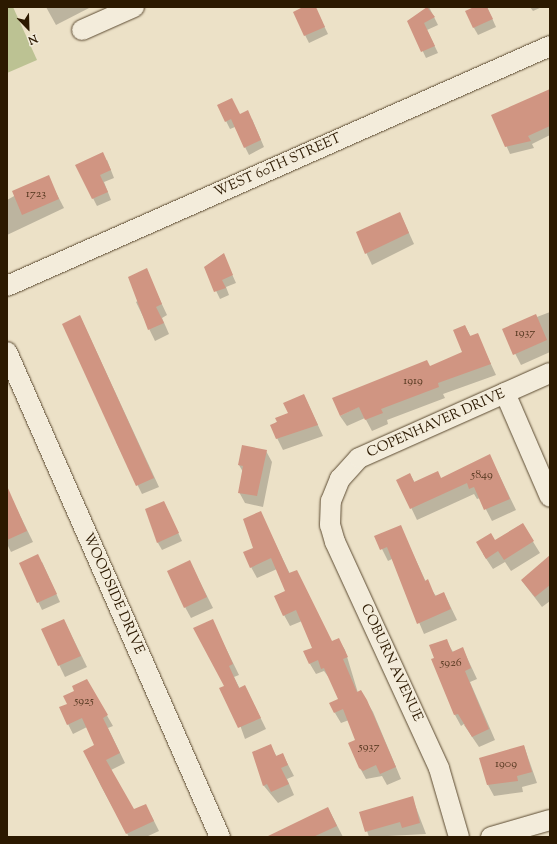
<!DOCTYPE html>
<style>
body{margin:0}
#map{position:relative;width:557px;height:844px;overflow:hidden;background:#ece1c7;font-family:"Sorts Mill Goudy",serif}
div>[style]{position:absolute}
.green>*{inset:0;background:#bcc293}
.shadow>*{inset:0;background:#0003}
.building>*{inset:0;background:#d09582}
.roads{filter:drop-shadow(0 0 1px #5c4b32) drop-shadow(0 0 1px #5c4b32)}
.minor>*{height:20px;margin:-10px;padding:0 10px;transform-origin:10px;border-radius:10px;background:#f3ecdb}
span{translate:-50% -50%;white-space:nowrap;text-align:center;line-height:1.15;-webkit-text-stroke:3px #f3ecdb;paint-order:stroke}
.number-label{font-size:12px;color:#553820}
.number-label span{-webkit-text-stroke-width:0}
.street-label{font-size:14px;color:#2c1900}
.frame{position:absolute;inset:0;border:8px solid #2c1900;pointer-events:none}
.north{position:absolute;left:8px;top:8px;width:40px;height:40px;-webkit-text-stroke:3px #f3ecdb;paint-order:stroke;rotate:157deg;font-size:11px;font-weight:700;line-height:16px;text-align:center;color:#2c1900}
.north::after{content:'';display:block;margin:auto;width:14px;height:18px;background:#2c1900;clip-path:polygon(50% 0,100% 100%,50% 72%,0 100%)}
</style>
<div id="map">
<div class="green">
<div style="clip-path:polygon(7px 7px,13px 7px,37px 60px,7px 73px)"></div>
</div>
<div class="shadow">
<div style="clip-path:polygon(46px 7px,91px 7px,56px 25px)"></div>
<div style="clip-path:polygon(306px 7px,315px 7px,328px 34px,309px 43px,305px 35px)"></div>
<div style="clip-path:polygon(429px 7px,438px 25px,427px 30px,438px 53px,426px 58px,409px 22px)"></div>
<div style="clip-path:polygon(476px 7px,487px 7px,496px 27px,478px 35px,474px 28px)"></div>
<div style="clip-path:polygon(530px 7px,542px 7px,533px 11px)"></div>
<div style="clip-path:polygon(550px 94px,550px 135px,532px 144px,534px 148px,510px 154px,493px 116px)"></div>
<div style="clip-path:polygon(218px 105px,252px 119px,264px 147px,249px 155px,235px 127px,230px 129px)"></div>
<div style="clip-path:polygon(107px 160px,114px 178px,104px 182px,111px 200px,97px 206px,76px 165px)"></div>
<div style="clip-path:polygon(48px 177px,64px 208px,7px 235px,7px 200px)"></div>
<div style="clip-path:polygon(400px 213px,414px 244px,372px 265px,357px 233px)"></div>
<div style="clip-path:polygon(223px 254px,236px 283px,226px 287px,229px 295px,220px 299px,205px 268px)"></div>
<div style="clip-path:polygon(146px 270px,167px 315px,162px 318px,169px 334px,155px 341px,136px 302px,139px 300px)"></div>
<div style="clip-path:polygon(550px 312px,550px 352px,521px 365px,503px 330px)"></div>
<div style="clip-path:polygon(80px 316px,159px 487px,142px 494px,116px 442px,119px 441px)"></div>
<div style="clip-path:polygon(465px 326px,471px 337px,477px 334px,496px 375px,443px 394px,445px 398px,387px 420px,388px 424px,372px 431px,365px 418px,347px 426px,340px 416px,463px 353px)"></div>
<div style="clip-path:polygon(304px 395px,323px 436px,283px 450px,271px 426px,289px 413px)"></div>
<div style="clip-path:polygon(266px 451px,272px 462px,263px 507px,245px 503px,239px 492px,243px 472px,239px 465px)"></div>
<div style="clip-path:polygon(490px 456px,516px 510px,492px 521px,480px 498px,477px 499px,474px 494px,417px 520px,398px 480px,410px 474px,415px 483px,441px 479px)"></div>
<div style="clip-path:polygon(10px 495px,33px 542px,11px 552px,7px 544px,7px 497px)"></div>
<div style="clip-path:polygon(164px 502px,182px 541px,162px 550px,158px 543px)"></div>
<div style="clip-path:polygon(260px 512px,290px 574px,332px 642px,339px 640px,345px 650px,358px 693px,361px 692px,373px 712px,401px 779px,387px 785px,382px 776px,366px 779px,360px 768px,357px 740px,349px 720px,341px 723px,335px 713px,339px 700px,330px 679px,324px 671px,316px 674px,310px 664px,313px 648px,302px 621px,290px 626px,284px 615px,286px 591px,277px 569px,257px 578px,251px 567px)"></div>
<div style="clip-path:polygon(522px 524px,540px 553px,511px 571px,505px 562px,493px 569px,483px 554px,495px 541px)"></div>
<div style="clip-path:polygon(400px 526px,426px 582px,436px 596px,444px 593px,457px 620px,424px 634px,392px 559px,388px 561px,376px 537px)"></div>
<div style="clip-path:polygon(42px 562px,60px 602px,42px 610px,20px 563px)"></div>
<div style="clip-path:polygon(190px 562px,213px 608px,191px 618px,185px 607px)"></div>
<div style="clip-path:polygon(550px 564px,550px 601px,542px 607px,522px 581px)"></div>
<div style="clip-path:polygon(64px 620px,87px 667px,65px 677px,42px 630px)"></div>
<div style="clip-path:polygon(212px 620px,239px 675px,234px 677px,240px 689px,245px 686px,266px 729px,245px 739px,226px 686px)"></div>
<div style="clip-path:polygon(446px 640px,453px 652px,463px 649px,477px 679px,470px 682px,495px 740px,479px 747px,464px 725px,470px 720px,461px 726px,455px 715px,433px 660px)"></div>
<div style="clip-path:polygon(87px 681px,113px 726px,108px 728px,125px 763px,111px 770px,134px 811px,151px 815px,159px 831px,146px 837px,129px 837px,101px 786px,84px 751px,95px 746px,87px 727px,73px 734px,68px 724px,68px 704px)"></div>
<div style="clip-path:polygon(270px 745px,277px 757px,283px 755px,294px 776px,287px 779px,294px 795px,278px 803px,264px 786px,254px 752px)"></div>
<div style="clip-path:polygon(524px 746px,537px 783px,522px 787px,523px 792px,494px 796px,488px 785px)"></div>
<div style="clip-path:polygon(412px 797px,426px 834px,369px 837px,361px 813px)"></div>
<div style="clip-path:polygon(328px 808px,343px 837px,287px 837px)"></div>
</div>
<div class="building">
<div style="clip-path:polygon(303px 7px,316px 7px,325px 27px,304px 36px,293px 12px)"></div>
<div style="clip-path:polygon(427px 7px,435px 17px,424px 23px,435px 46px,421px 52px,407px 21px)"></div>
<div style="clip-path:polygon(474px 7px,487px 7px,493px 19px,473px 28px,465px 11px)"></div>
<div style="clip-path:polygon(550px 89px,550px 126px,528px 136px,531px 141px,505px 147px,491px 115px)"></div>
<div style="clip-path:polygon(232px 98px,240px 114px,248px 110px,261px 140px,244px 148px,231px 119px,225px 122px,217px 105px)"></div>
<div style="clip-path:polygon(103px 152px,111px 170px,100px 175px,108px 192px,92px 199px,75px 165px)"></div>
<div style="clip-path:polygon(49px 175px,59px 199px,22px 215px,12px 191px)"></div>
<div style="clip-path:polygon(400px 212px,409px 233px,365px 254px,356px 232px)"></div>
<div style="clip-path:polygon(224px 253px,233px 275px,222px 280px,226px 288px,214px 292px,204px 267px)"></div>
<div style="clip-path:polygon(147px 268px,162px 304px,156px 307px,164px 323px,148px 330px,128px 277px)"></div>
<div style="clip-path:polygon(536px 314px,547px 340px,513px 355px,502px 329px)"></div>
<div style="clip-path:polygon(80px 315px,154px 478px,136px 486px,62px 324px)"></div>
<div style="clip-path:polygon(465px 325px,470px 336px,478px 333px,491px 364px,438px 383px,439px 387px,381px 409px,383px 413px,365px 420px,359px 407px,340px 416px,332px 398px,427px 360px,430px 366px,462px 352px,453px 330px)"></div>
<div style="clip-path:polygon(304px 394px,318px 425px,276px 439px,270px 425px,277px 422px,275px 418px,288px 413px,283px 403px)"></div>
<div style="clip-path:polygon(242px 445px,267px 450px,257px 496px,238px 493px,243px 466px,238px 465px)"></div>
<div style="clip-path:polygon(490px 454px,510px 499px,484px 510px,474px 487px,469px 489px,467px 483px,410px 509px,396px 480px,410px 473px,414px 482px,438px 471px,441px 478px)"></div>
<div style="clip-path:polygon(7px 486px,27px 531px,7px 540px)"></div>
<div style="clip-path:polygon(164px 501px,179px 533px,157px 543px,145px 509px)"></div>
<div style="clip-path:polygon(261px 511px,289px 573px,297px 570px,332px 641px,339px 638px,348px 657px,343px 659px,357px 692px,361px 690px,367px 700px,396px 767px,380px 774px,376px 765px,363px 771px,359px 768px,348px 743px,355px 740px,343px 709px,334px 713px,329px 703px,338px 699px,324px 668px,321px 669px,318px 660px,309px 664px,303px 651px,312px 648px,296px 610px,283px 616px,274px 596px,285px 591px,271px 558px,250px 568px,243px 552px,253px 548px,243px 519px)"></div>
<div style="clip-path:polygon(523px 523px,534px 541px,504px 560px,498px 551px,486px 559px,476px 542px,491px 533px,495px 540px)"></div>
<div style="clip-path:polygon(401px 525px,425px 581px,428px 579px,435px 596px,444px 592px,451px 609px,417px 624px,387px 547px,380px 550px,374px 536px)"></div>
<div style="clip-path:polygon(38px 554px,57px 594px,37px 603px,19px 563px)"></div>
<div style="clip-path:polygon(550px 555px,550px 585px,535px 597px,521px 580px)"></div>
<div style="clip-path:polygon(190px 560px,207px 597px,184px 608px,167px 571px)"></div>
<div style="clip-path:polygon(64px 619px,81px 656px,58px 666px,41px 629px)"></div>
<div style="clip-path:polygon(213px 619px,233px 664px,229px 666px,239px 688px,245px 685px,261px 718px,238px 728px,219px 688px,224px 686px,193px 628px)"></div>
<div style="clip-path:polygon(447px 639px,452px 652px,463px 647px,471px 668px,465px 671px,489px 729px,472px 737px,458px 714px,454px 715px,431px 659px,434px 658px,429px 645px)"></div>
<div style="clip-path:polygon(87px 679px,108px 715px,103px 718px,120px 753px,106px 760px,134px 809px,146px 804px,154px 821px,126px 834px,83px 751px,94px 745px,82px 718px,67px 725px,59px 707px,67px 704px,63px 696px,74px 691px,72px 686px)"></div>
<div style="clip-path:polygon(271px 744px,276px 756px,283px 753px,288px 765px,281px 768px,289px 784px,271px 792px,267px 784px,263px 786px,252px 752px)"></div>
<div style="clip-path:polygon(524px 745px,532px 772px,517px 776px,518px 781px,487px 785px,479px 758px)"></div>
<div style="clip-path:polygon(413px 796px,420px 823px,402px 828px,400px 822px,365px 832px,359px 812px)"></div>
<div style="clip-path:polygon(328px 807px,337px 826px,313px 837px,266px 837px)"></div>
</div>
<div class="roads">
<div class="minor">
<div style="left:82px;top:30px;width:57px;rotate:-23.9deg"></div>
<div style="left:7px;top:286px;width:594px;rotate:-23.84deg"></div>
<div style="left:7px;top:352px;width:530px;rotate:66.29deg"></div>
<div style="left:505px;top:393px;width:113px;rotate:66.6deg"></div>
<div style="left:459px;top:837px;width:72px;rotate:-106.2deg"></div>
<div style="left:439px;top:768px;width:249px;rotate:-114.7deg"></div>
<div style="left:335px;top:542px;width:18px;rotate:-106deg"></div>
<div style="left:330px;top:525px;width:24px;rotate:-88deg"></div>
<div style="left:331px;top:501px;width:24px;rotate:-68deg"></div>
<div style="left:340px;top:479px;width:28px;rotate:-48deg"></div>
<div style="left:359px;top:458px;width:209px;rotate:-24deg"></div>
<div style="left:491px;top:837px;width:61px;rotate:-16.1deg"></div>
</div>
</div>
<div class="number-label">
<span style="left:36px;top:195px">1723</span>
<span style="left:525px;top:334px">1937</span>
<span style="left:413px;top:382px">1919</span>
<span style="left:482px;top:476px">5849</span>
<span style="left:451px;top:664px">5926</span>
<span style="left:84px;top:702px">5925</span>
<span style="left:369px;top:748px">5937</span>
<span style="left:506px;top:765px">1909</span>
</div>
<div class="street-label">
<span style="left:278px;top:166px;rotate:-24deg">WEST 60TH STREET</span>
<span style="left:436px;top:424px;rotate:-24deg">COPENHAVER DRIVE</span>
<span style="left:113px;top:594px;rotate:66deg">WOODSIDE DRIVE</span>
<span style="left:391px;top:663px;rotate:65deg">COBURN AVENUE</span>
</div>
<div class="frame"></div>
<div class="north">N</div>
</div>
